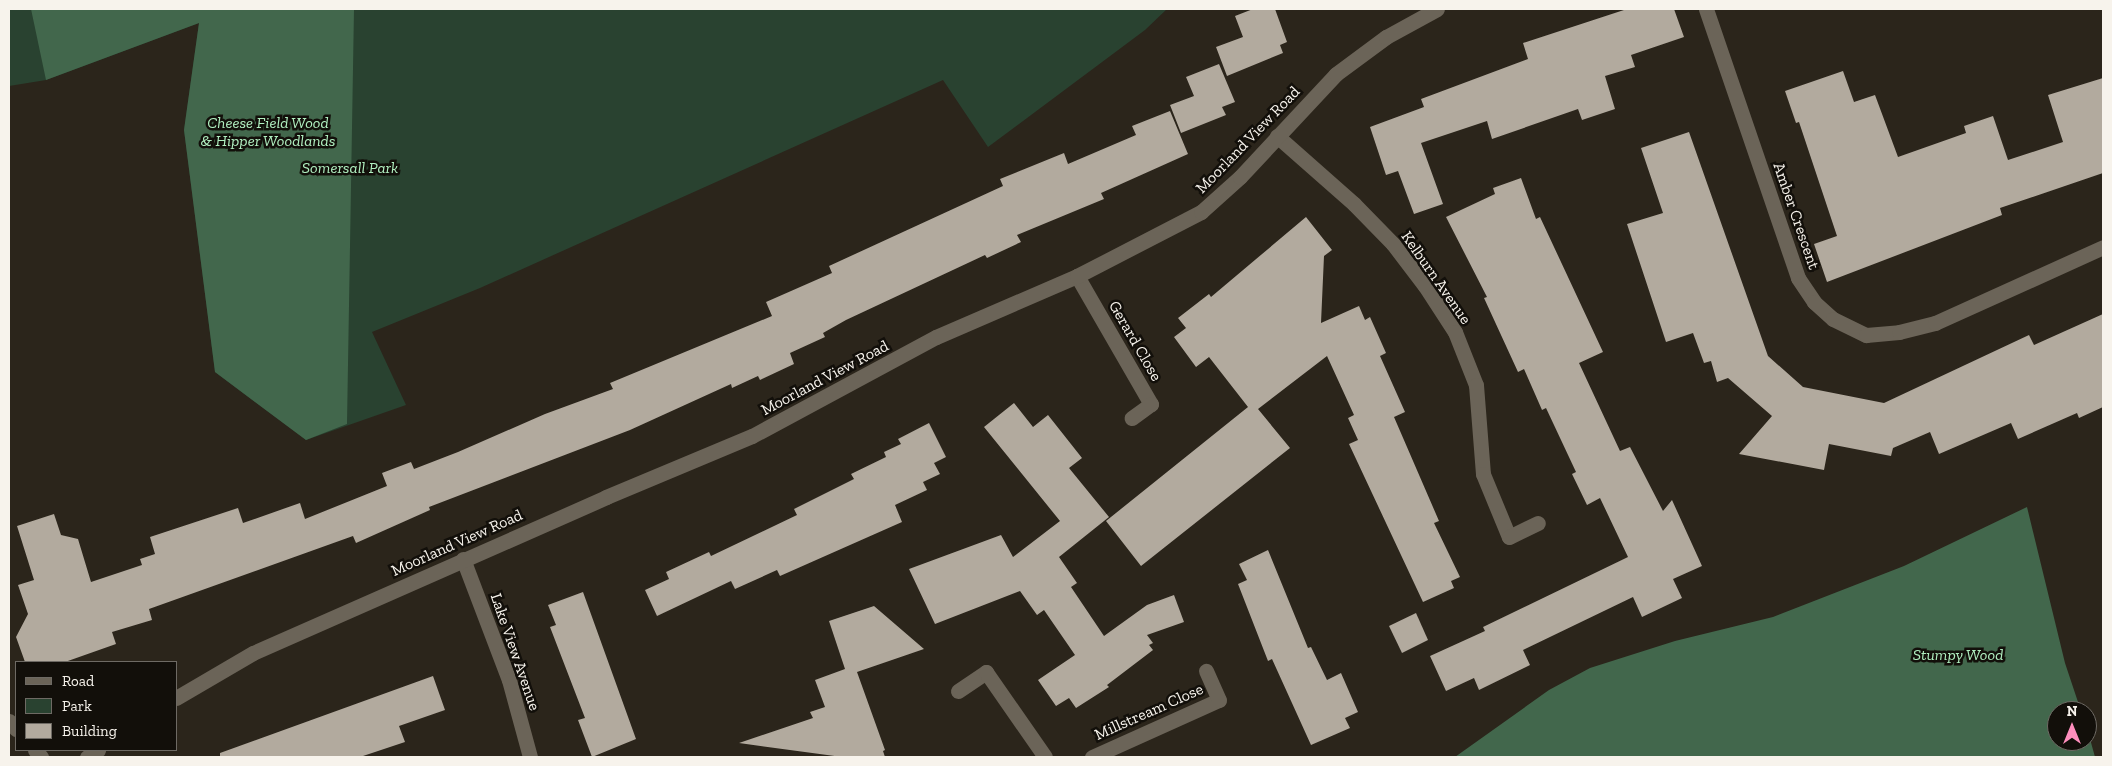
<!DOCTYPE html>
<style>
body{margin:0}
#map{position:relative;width:2112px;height:766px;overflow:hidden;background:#2b251b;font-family:"Zilla Slab",serif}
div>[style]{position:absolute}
.green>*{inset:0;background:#294230}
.forest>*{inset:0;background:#42674c}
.building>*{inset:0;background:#b2aa9e}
.minor>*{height:15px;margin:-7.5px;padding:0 7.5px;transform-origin:7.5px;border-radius:7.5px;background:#6b6458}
span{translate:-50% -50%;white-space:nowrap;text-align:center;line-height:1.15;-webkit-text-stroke:5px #120f0a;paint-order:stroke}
.park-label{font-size:16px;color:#b1f0c1;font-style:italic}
.street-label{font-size:16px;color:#f7f3ec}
.frame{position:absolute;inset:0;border:10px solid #f7f3ec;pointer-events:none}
.legend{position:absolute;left:15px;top:661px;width:162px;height:90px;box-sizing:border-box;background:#120f0a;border:1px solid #6e6a64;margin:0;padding:6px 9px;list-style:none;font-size:15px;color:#f7f3ec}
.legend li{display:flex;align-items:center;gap:10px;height:25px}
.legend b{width:25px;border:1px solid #6e6a64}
.north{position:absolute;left:2047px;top:701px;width:50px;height:50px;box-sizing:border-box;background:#120f0a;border:1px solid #6e6a64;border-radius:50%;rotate:0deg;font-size:14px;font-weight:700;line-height:20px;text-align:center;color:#f7f3ec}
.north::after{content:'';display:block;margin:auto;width:18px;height:22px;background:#fe8ebd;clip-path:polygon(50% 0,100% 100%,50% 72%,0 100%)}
</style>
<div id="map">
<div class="green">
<div style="clip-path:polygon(9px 9px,1167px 9px,1145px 30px,988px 147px,943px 80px,480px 288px,372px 332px,406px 405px,306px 440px,215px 372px,184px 130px,199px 23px,46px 80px,9px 86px)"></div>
</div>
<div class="forest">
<div style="clip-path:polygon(31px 9px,354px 9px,347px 424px,306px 440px,215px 372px,184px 130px,199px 23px,46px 80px)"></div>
<div style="clip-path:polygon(2027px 507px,2065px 663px,2081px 711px,2057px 711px,2057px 741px,2087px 741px,2087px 728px,2095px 757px,1455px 757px,1549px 690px,1590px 668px,1675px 641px,1773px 617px,1904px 566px)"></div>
</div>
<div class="building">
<div style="clip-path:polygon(1253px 9px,1275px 9px,1287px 42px,1280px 45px,1283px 53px,1227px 76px,1216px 47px,1243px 37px,1235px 16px)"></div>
<div style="clip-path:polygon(1627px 9px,1674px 9px,1684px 37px,1631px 55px,1635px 67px,1605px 76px,1615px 109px,1582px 120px,1578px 109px,1492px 139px,1487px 121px,1421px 143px,1443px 204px,1414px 214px,1398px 171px,1386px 175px,1370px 127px,1424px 107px,1421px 99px,1528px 59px,1523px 43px)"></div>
<div style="clip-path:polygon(1219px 64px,1235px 102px,1222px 107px,1226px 115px,1181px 133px,1170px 105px,1194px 96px,1186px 77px)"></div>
<div style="clip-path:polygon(1843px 71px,1854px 102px,1875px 95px,1898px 157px,1966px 133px,1964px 126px,1993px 116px,2008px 160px,2063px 142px,2048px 95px,2103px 78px,2103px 173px,2000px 208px,2002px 215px,1827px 282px,1814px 244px,1837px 236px,1799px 122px,1796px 123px,1785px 91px)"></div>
<div style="clip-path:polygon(1170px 111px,1188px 154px,1101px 193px,1104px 199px,1017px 235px,1021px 242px,987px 258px,985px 255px,846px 320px,823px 333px,825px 337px,790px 353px,794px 364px,760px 380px,758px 376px,732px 388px,731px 384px,630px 430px,429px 507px,430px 510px,356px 543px,353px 536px,149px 609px,152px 620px,112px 632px,116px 644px,65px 662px,25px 662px,16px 637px,28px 614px,18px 585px,34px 580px,17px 526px,54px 514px,61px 535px,78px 539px,91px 582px,142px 565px,140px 559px,155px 554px,150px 537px,238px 508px,243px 523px,300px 503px,305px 519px,387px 486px,382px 473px,411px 462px,414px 469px,458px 452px,545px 414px,613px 389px,610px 383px,772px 316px,766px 302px,832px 273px,829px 266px,1003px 186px,1000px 179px,1064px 153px,1068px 164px,1136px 135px,1132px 126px)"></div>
<div style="clip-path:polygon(1689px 132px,1768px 356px,1803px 387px,1884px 403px,2029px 335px,2034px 345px,2103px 314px,2103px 407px,2079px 418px,2077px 413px,2018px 439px,2011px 423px,1939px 454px,1930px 432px,1893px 448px,1891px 456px,1829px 444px,1824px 470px,1739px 454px,1772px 416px,1728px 378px,1717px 382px,1711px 361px,1704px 363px,1693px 333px,1666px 342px,1627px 224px,1663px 213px,1641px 148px)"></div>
<div style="clip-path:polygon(1521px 178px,1536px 219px,1540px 217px,1603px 352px,1579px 363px,1620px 451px,1630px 447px,1663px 511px,1672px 500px,1702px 566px,1673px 579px,1682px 598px,1642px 617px,1633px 597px,1523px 650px,1530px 665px,1479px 690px,1474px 678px,1446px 691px,1430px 656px,1485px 631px,1483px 627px,1628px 557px,1600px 498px,1587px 505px,1572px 474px,1576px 472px,1546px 408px,1542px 410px,1524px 369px,1518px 372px,1484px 298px,1487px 297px,1446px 217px,1495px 194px,1493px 188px)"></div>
<div style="clip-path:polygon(1306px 217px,1332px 250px,1324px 256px,1321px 323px,1359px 306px,1365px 320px,1370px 317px,1386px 353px,1380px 356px,1405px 412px,1394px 417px,1439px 521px,1434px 523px,1460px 577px,1451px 581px,1454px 588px,1423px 602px,1349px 444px,1358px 440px,1348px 418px,1354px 415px,1327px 356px,1258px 409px,1290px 448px,1141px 566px,1106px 521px,1248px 407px,1209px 357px,1196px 367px,1174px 337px,1186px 328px,1178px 318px,1209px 294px,1211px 297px)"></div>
<div style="clip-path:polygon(1014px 403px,1033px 427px,1048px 415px,1082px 458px,1069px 468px,1109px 517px,1059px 557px,1077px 583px,1071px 587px,1104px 636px,1147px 605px,1174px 595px,1184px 622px,1147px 635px,1153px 643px,1149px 645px,1153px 650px,1107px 685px,1109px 687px,1076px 708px,1069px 698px,1056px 706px,1038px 680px,1075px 655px,1044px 610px,1037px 615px,1020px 591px,935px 624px,909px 569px,1001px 535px,1013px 557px,1060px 521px,984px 427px)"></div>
<div style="clip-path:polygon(929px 423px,946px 457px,934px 463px,940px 474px,923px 482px,927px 490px,895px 505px,902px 522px,780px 576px,777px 570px,735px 589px,731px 581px,657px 616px,645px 590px,669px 579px,666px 572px,709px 552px,711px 556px,797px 515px,794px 509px,854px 479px,851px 474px,886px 457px,884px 452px,901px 444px,898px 439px)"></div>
<div style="clip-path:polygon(1268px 550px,1308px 648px,1311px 647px,1327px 680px,1341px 673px,1358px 712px,1345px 718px,1350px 728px,1311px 745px,1272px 659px,1268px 661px,1238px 584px,1247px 580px,1239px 564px)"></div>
<div style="clip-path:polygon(583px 592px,636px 739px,592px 757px,578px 720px,585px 718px,550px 627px,556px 625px,548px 605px)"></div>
<div style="clip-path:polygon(874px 606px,924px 649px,857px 672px,885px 750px,883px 751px,885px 757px,842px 757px,739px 743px,813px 718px,810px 712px,825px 707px,815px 680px,845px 669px,829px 621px)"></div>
<div style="clip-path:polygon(1416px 613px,1428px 640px,1402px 653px,1389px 626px)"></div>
<div style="clip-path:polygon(433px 676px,445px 710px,399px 726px,405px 742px,360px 757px,220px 757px,220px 753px)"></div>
</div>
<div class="minor">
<div style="left:1706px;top:9px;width:284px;rotate:71.1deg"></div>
<div style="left:1798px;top:278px;width:29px;rotate:56deg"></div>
<div style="left:1814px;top:302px;width:25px;rotate:42deg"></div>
<div style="left:1833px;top:319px;width:37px;rotate:26deg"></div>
<div style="left:1866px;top:335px;width:33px;rotate:-5deg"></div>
<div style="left:1899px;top:332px;width:37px;rotate:-14deg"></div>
<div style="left:1935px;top:323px;width:184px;rotate:-24.3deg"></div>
<div style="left:1277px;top:136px;width:103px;rotate:41.4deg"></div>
<div style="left:1354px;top:204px;width:56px;rotate:45.7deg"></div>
<div style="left:1393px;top:244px;width:53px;rotate:52.7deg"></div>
<div style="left:1425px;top:286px;width:55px;rotate:56.9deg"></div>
<div style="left:1455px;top:332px;width:57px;rotate:68.4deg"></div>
<div style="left:1476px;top:385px;width:89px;rotate:85.5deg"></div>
<div style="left:1483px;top:474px;width:68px;rotate:67.6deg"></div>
<div style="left:1509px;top:537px;width:32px;rotate:-26deg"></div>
<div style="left:1077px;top:276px;width:148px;rotate:60deg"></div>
<div style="left:1151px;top:404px;width:24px;rotate:144deg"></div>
<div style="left:463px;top:559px;width:129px;rotate:69.2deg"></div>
<div style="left:509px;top:680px;width:80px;rotate:74.7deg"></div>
<div style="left:958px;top:691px;width:34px;rotate:-34deg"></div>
<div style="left:986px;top:672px;width:103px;rotate:55.2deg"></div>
<div style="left:176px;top:698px;width:89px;rotate:-30.3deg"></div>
<div style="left:253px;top:653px;width:386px;rotate:-23.8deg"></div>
<div style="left:606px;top:497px;width:158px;rotate:-22.7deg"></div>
<div style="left:752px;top:436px;width:209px;rotate:-28.3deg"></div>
<div style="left:936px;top:337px;width:154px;rotate:-23.4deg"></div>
<div style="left:1077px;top:276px;width:140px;rotate:-27.3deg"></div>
<div style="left:1201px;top:212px;width:52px;rotate:-41.9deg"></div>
<div style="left:1240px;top:177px;width:141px;rotate:-47deg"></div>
<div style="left:1336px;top:74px;width:62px;rotate:-36.5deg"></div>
<div style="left:1386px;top:37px;width:58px;rotate:-28.8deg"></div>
<div style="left:9px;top:721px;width:11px;rotate:49deg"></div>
<div style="left:35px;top:750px;width:9px;rotate:49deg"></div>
<div style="left:87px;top:757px;width:13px;rotate:-32deg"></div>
<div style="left:1092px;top:757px;width:139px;rotate:-24.2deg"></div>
<div style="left:1219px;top:700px;width:32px;rotate:-114deg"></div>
</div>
<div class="park-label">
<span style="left:268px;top:132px">Cheese Field Wood<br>&amp; Hipper Woodlands</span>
<span style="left:350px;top:168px">Somersall Park</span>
<span style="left:1958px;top:655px">Stumpy Wood</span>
</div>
<div class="street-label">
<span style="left:1248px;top:140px;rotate:-46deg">Moorland View Road</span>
<span style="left:1796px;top:216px;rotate:71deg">Amber Crescent</span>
<span style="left:1436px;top:278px;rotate:55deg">Kelburn Avenue</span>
<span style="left:1135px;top:341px;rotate:60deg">Gerard Close</span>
<span style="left:825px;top:378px;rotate:-28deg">Moorland View Road</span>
<span style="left:457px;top:543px;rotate:-24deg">Moorland View Road</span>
<span style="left:515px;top:652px;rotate:71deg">Lake View Avenue</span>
<span style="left:1149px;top:712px;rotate:-24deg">Millstream Close</span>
</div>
<div class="frame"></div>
<ul class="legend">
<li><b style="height:6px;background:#6b6458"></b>Road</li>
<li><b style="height:14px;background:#294230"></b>Park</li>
<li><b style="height:14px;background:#b2aa9e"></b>Building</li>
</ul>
<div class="north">N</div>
</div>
